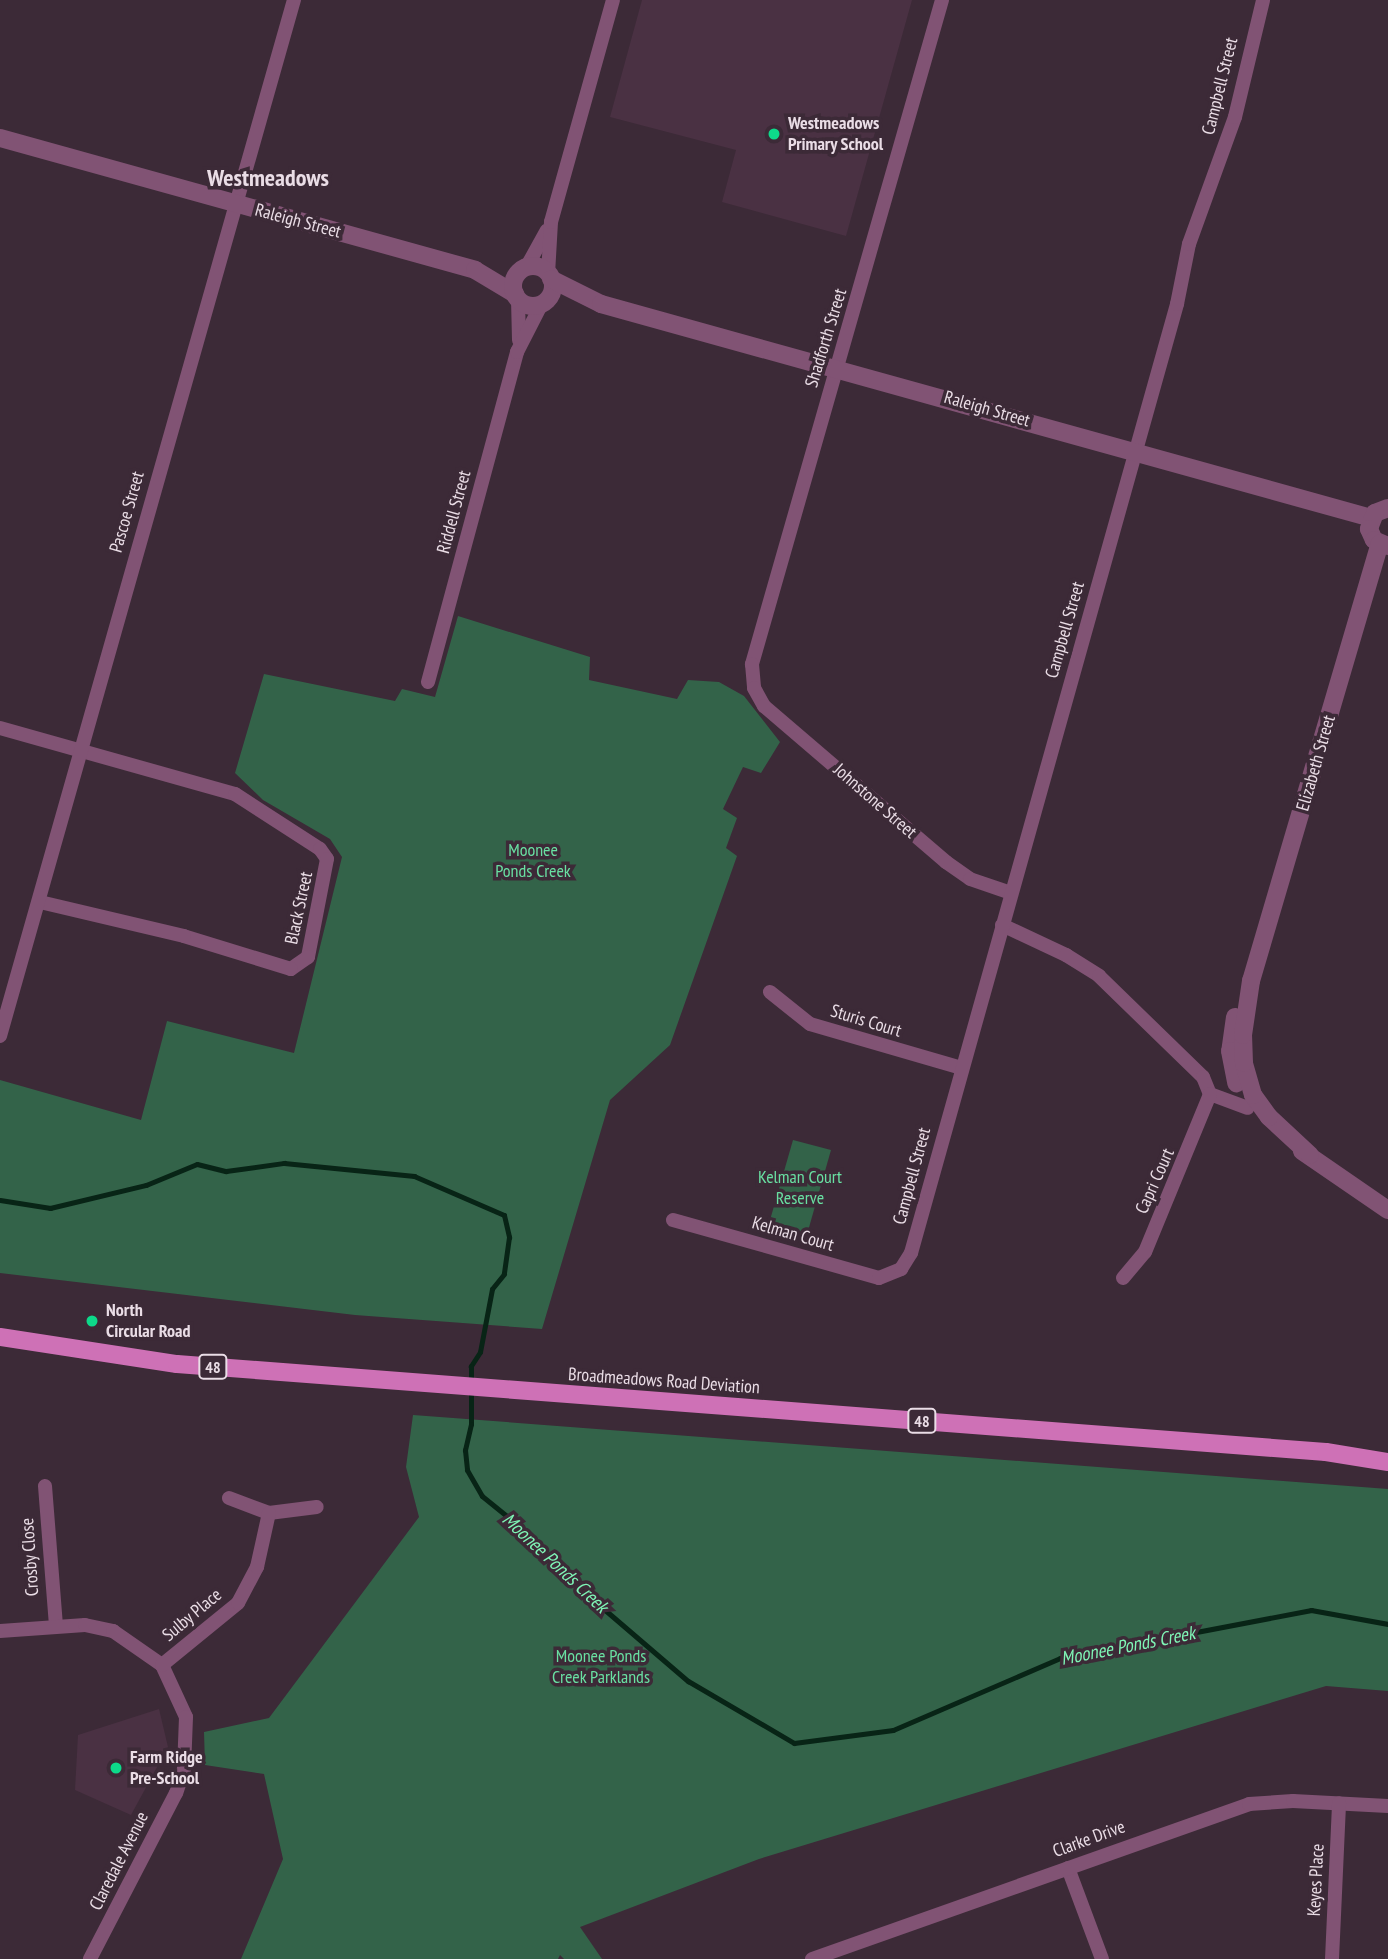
<!DOCTYPE html>
<style>
body{margin:0}
#map{position:relative;width:1388px;height:1959px;overflow:hidden;background:#3c2a37;font-family:"PT Sans Narrow",sans-serif}
div>[style]{position:absolute}
.built>*{inset:0;background:#4a3143}
.green>*{inset:0;background:#336349}
.stream>*{height:5px;margin:-2.5px;padding:0 2.5px;transform-origin:2.5px;border-radius:2.5px;background:#082416}
.minor>*{height:14px;margin:-7px;padding:0 7px;transform-origin:7px;border-radius:7px;background:#815374}
.tertiary>*{height:18px;margin:-9px;padding:0 9px;transform-origin:9px;border-radius:9px;background:#815374}
.tertiary>.ring{margin:-9px;padding:0;box-sizing:content-box;background:none;border:18px solid #815374;border-radius:50%}
.primary>*{height:18px;margin:-9px;padding:0 9px;transform-origin:9px;border-radius:9px;background:#ce71b6}
.dots>*{width:19px;height:19px;translate:-50% -50%;box-sizing:border-box;border:4px solid #3c2a37;border-radius:50%}
span{translate:-50% -50%;white-space:nowrap;text-align:center;line-height:1.15;-webkit-text-stroke:7px #3c2a37;paint-order:stroke}
.shield-label span{padding:2px 5px;background:#3c2a37;border:2px solid;border-radius:5px;-webkit-text-stroke-width:0}
.shield-label{font-size:16px;color:#eadde6;font-weight:700}
.street-label{font-size:18px;color:#eadde6}
.poi-label{font-size:18px;color:#eadde6;font-weight:700}
.left{translate:0 -50%;text-align:left}
.park-label{font-size:18px;color:#69e0a2}
.water-label{font-size:19px;color:#7ff5b6;font-style:italic}
.district-label{font-size:24px;color:#eadde6;font-weight:700}
</style>
<div id="map">
<div class="built">
<div style="clip-path:polygon(642px 0,912px 0,846px 236px,722px 202px,736px 150px,610px 117px)"></div>
<div style="clip-path:polygon(159px 1709px,168px 1747px,131px 1815px,75px 1790px,78px 1735px)"></div>
</div>
<div class="green">
<div style="clip-path:polygon(458px 616px,590px 657px,589px 680px,677px 699px,688px 680px,719px 682px,744px 696px,780px 742px,761px 773px,743px 767px,723px 809px,737px 818px,726px 848px,737px 856px,670px 1045px,610px 1100px,542px 1329px,355px 1315px,0 1273px,0 1080px,141px 1120px,167px 1021px,294px 1053px,342px 857px,330px 839px,263px 800px,235px 773px,264px 674px,395px 701px,402px 689px,435px 697px)"></div>
<div style="clip-path:polygon(793px 1140px,831px 1150px,806px 1238px,768px 1227px)"></div>
<div style="clip-path:polygon(413px 1415px,1388px 1489px,1388px 1691px,1326px 1686px,759px 1859px,580px 1927px,602px 1959px,564px 1959px,560px 1955px,558px 1959px,241px 1959px,283px 1859px,264px 1774px,205px 1765px,204px 1732px,269px 1718px,419px 1517px,406px 1467px)"></div>
</div>
<div class="stream">
<div style="left:0;top:1200px;width:51px;rotate:9.1deg"></div>
<div style="left:50px;top:1208px;width:99px;rotate:-13.5deg"></div>
<div style="left:146px;top:1185px;width:55px;rotate:-22.4deg"></div>
<div style="left:197px;top:1164px;width:30px;rotate:14deg"></div>
<div style="left:226px;top:1171px;width:59px;rotate:-7.9deg"></div>
<div style="left:284px;top:1163px;width:131px;rotate:5.7deg"></div>
<div style="left:414px;top:1176px;width:98px;rotate:23.4deg"></div>
<div style="left:504px;top:1215px;width:23px;rotate:77deg"></div>
<div style="left:509px;top:1237px;width:37px;rotate:98deg"></div>
<div style="left:504px;top:1274px;width:19px;rotate:129deg"></div>
<div style="left:492px;top:1289px;width:64px;rotate:100.8deg"></div>
<div style="left:480px;top:1352px;width:17px;rotate:123deg"></div>
<div style="left:471px;top:1366px;width:58px;rotate:90deg"></div>
<div style="left:471px;top:1424px;width:27px;rotate:103deg"></div>
<div style="left:465px;top:1450px;width:20px;rotate:84deg"></div>
<div style="left:467px;top:1470px;width:30px;rotate:60deg"></div>
<div style="left:482px;top:1496px;width:60px;rotate:39deg"></div>
<div style="left:529px;top:1534px;width:43px;rotate:51.5deg"></div>
<div style="left:556px;top:1568px;width:174px;rotate:40.6deg"></div>
<div style="left:688px;top:1681px;width:123px;rotate:30.3deg"></div>
<div style="left:794px;top:1743px;width:100px;rotate:-7.5deg"></div>
<div style="left:893px;top:1730px;width:182px;rotate:-23.3deg"></div>
<div style="left:1060px;top:1658px;width:256px;rotate:-10.8deg"></div>
<div style="left:1311px;top:1610px;width:78px;rotate:10.3deg"></div>
</div>
<div class="minor">
<div style="left:942px;top:0;width:691px;rotate:105.97deg"></div>
<div style="left:752px;top:664px;width:24px;rotate:85deg"></div>
<div style="left:754px;top:688px;width:21px;rotate:61deg"></div>
<div style="left:764px;top:706px;width:240px;rotate:40.6deg"></div>
<div style="left:946px;top:862px;width:29px;rotate:35deg"></div>
<div style="left:970px;top:879px;width:43px;rotate:18.9deg"></div>
<div style="left:526px;top:268px;width:43px;rotate:-61.1deg"></div>
<div style="left:548px;top:274px;width:52px;rotate:-86.7deg"></div>
<div style="left:551px;top:222px;width:230px;rotate:-74.4deg"></div>
<div style="left:518px;top:299px;width:41px;rotate:88.6deg"></div>
<div style="left:428px;top:682px;width:342px;rotate:-74.9deg"></div>
<div style="left:517px;top:352px;width:53px;rotate:-62.9deg"></div>
<div style="left:0;top:728px;width:244px;rotate:15.7deg"></div>
<div style="left:235px;top:794px;width:101px;rotate:32.9deg"></div>
<div style="left:320px;top:849px;width:12px;rotate:55deg"></div>
<div style="left:327px;top:859px;width:100px;rotate:101deg"></div>
<div style="left:308px;top:957px;width:21px;rotate:145deg"></div>
<div style="left:291px;top:969px;width:112px;rotate:-162.9deg"></div>
<div style="left:184px;top:936px;width:148px;rotate:-166.7deg"></div>
<div style="left:1002px;top:925px;width:71px;rotate:25.1deg"></div>
<div style="left:1066px;top:955px;width:39px;rotate:32deg"></div>
<div style="left:1099px;top:976px;width:145px;rotate:44.2deg"></div>
<div style="left:1203px;top:1077px;width:18px;rotate:68deg"></div>
<div style="left:1210px;top:1094px;width:40px;rotate:20.2deg"></div>
<div style="left:770px;top:992px;width:51px;rotate:38.7deg"></div>
<div style="left:810px;top:1024px;width:157px;rotate:16.2deg"></div>
<div style="left:0;top:1036px;width:1077px;rotate:-74.16deg"></div>
<div style="left:673px;top:1220px;width:214px;rotate:15.7deg"></div>
<div style="left:879px;top:1278px;width:24px;rotate:-22deg"></div>
<div style="left:901px;top:1269px;width:19px;rotate:-58deg"></div>
<div style="left:911px;top:1253px;width:986px;rotate:-74.34deg"></div>
<div style="left:1177px;top:304px;width:61px;rotate:-78.7deg"></div>
<div style="left:1189px;top:244px;width:135px;rotate:-70.1deg"></div>
<div style="left:1235px;top:117px;width:120px;rotate:-76.5deg"></div>
<div style="left:1123px;top:1278px;width:34px;rotate:-50deg"></div>
<div style="left:1145px;top:1252px;width:171px;rotate:-67.6deg"></div>
<div style="left:45px;top:1486px;width:139px;rotate:85.5deg"></div>
<div style="left:229px;top:1498px;width:43px;rotate:20.6deg"></div>
<div style="left:269px;top:1513px;width:48px;rotate:-7.1deg"></div>
<div style="left:0;top:1631px;width:85px;rotate:-4deg"></div>
<div style="left:85px;top:1625px;width:29px;rotate:12deg"></div>
<div style="left:113px;top:1631px;width:60px;rotate:34.8deg"></div>
<div style="left:162px;top:1665px;width:57px;rotate:65.2deg"></div>
<div style="left:186px;top:1717px;width:52px;rotate:92.2deg"></div>
<div style="left:184px;top:1769px;width:25px;rotate:108deg"></div>
<div style="left:176px;top:1793px;width:187px;rotate:117.4deg"></div>
<div style="left:162px;top:1665px;width:98px;rotate:-39.2deg"></div>
<div style="left:238px;top:1603px;width:41px;rotate:-62.2deg"></div>
<div style="left:257px;top:1567px;width:55px;rotate:-77.5deg"></div>
<div style="left:1068px;top:1868px;width:97px;rotate:69.5deg"></div>
<div style="left:812px;top:1959px;width:464px;rotate:-19.5deg"></div>
<div style="left:1249px;top:1804px;width:44px;rotate:-3.9deg"></div>
<div style="left:1293px;top:1801px;width:95px;rotate:3deg"></div>
<div style="left:1332px;top:1959px;width:156px;rotate:-87.4deg"></div>
</div>
<div class="tertiary">
<div style="left:0;top:138px;width:493px;rotate:15.5deg"></div>
<div style="left:475px;top:270px;width:47px;rotate:31deg"></div>
<div class="ring" style="left:513px;top:266px;width:22px;height:22px"></div>
<div style="left:551px;top:279px;width:56px;rotate:26.6deg"></div>
<div style="left:601px;top:304px;width:799px;rotate:15.53deg"></div>
<div style="left:1388px;top:508px;width:14px;rotate:159deg"></div>
<div style="left:1375px;top:513px;width:17px;rotate:111deg"></div>
<div style="left:1369px;top:529px;width:12px;rotate:66deg"></div>
<div style="left:1374px;top:540px;width:15px;rotate:23deg"></div>
<div style="left:1235px;top:1017px;width:34px;rotate:98deg"></div>
<div style="left:1230px;top:1051px;width:33px;rotate:79deg"></div>
<div style="left:1302px;top:1151px;width:104px;rotate:34.5deg"></div>
<div style="left:1310px;top:1155px;width:56px;rotate:-137.2deg"></div>
<div style="left:1269px;top:1117px;width:27px;rotate:-126deg"></div>
<div style="left:1253px;top:1095px;width:33px;rotate:-106deg"></div>
<div style="left:1244px;top:1063px;width:28px;rotate:-92deg"></div>
<div style="left:1243px;top:1035px;width:55px;rotate:-81.6deg"></div>
<div style="left:1251px;top:981px;width:456px;rotate:-73.6deg"></div>
</div>
<div class="primary">
<div style="left:0;top:1337px;width:179px;rotate:8.7deg"></div>
<div style="left:177px;top:1364px;width:1152px;rotate:4.38deg"></div>
<div style="left:1326px;top:1452px;width:63px;rotate:9.2deg"></div>
</div>
<div class="dots">
<div style="left:774px;top:134px;background:#0dd98a"></div>
<div style="left:92px;top:1321px;background:#0dd98a"></div>
<div style="left:116px;top:1768px;background:#0dd98a"></div>
</div>
<div class="shield-label">
<span style="left:213px;top:1367px">48</span>
<span style="left:922px;top:1421px">48</span>
</div>
<div class="street-label">
<span style="left:1220px;top:86px;rotate:-76deg">Campbell Street</span>
<span style="left:298px;top:221px;rotate:15deg">Raleigh Street</span>
<span style="left:826px;top:338px;rotate:-73deg">Shadforth Street</span>
<span style="left:987px;top:409px;rotate:16deg">Raleigh Street</span>
<span style="left:127px;top:512px;rotate:-74deg">Pascoe Street</span>
<span style="left:454px;top:512px;rotate:-75deg">Riddell Street</span>
<span style="left:1065px;top:630px;rotate:-74deg">Campbell Street</span>
<span style="left:1316px;top:763px;rotate:-74deg">Elizabeth Street</span>
<span style="left:875px;top:801px;rotate:41deg">Johnstone Street</span>
<span style="left:299px;top:908px;rotate:-78deg">Black Street</span>
<span style="left:866px;top:1021px;rotate:17deg">Sturis Court</span>
<span style="left:912px;top:1176px;rotate:-75deg">Campbell Street</span>
<span style="left:1155px;top:1181px;rotate:-66deg">Capri Court</span>
<span style="left:793px;top:1234px;rotate:16deg">Kelman Court</span>
<span style="left:664px;top:1381px;rotate:4deg">Broadmeadows Road Deviation</span>
<span style="left:30px;top:1557px;rotate:-94deg">Crosby Close</span>
<span style="left:192px;top:1615px;rotate:-40deg">Sulby Place</span>
<span style="left:1089px;top:1839px;rotate:-20deg">Clarke Drive</span>
<span style="left:119px;top:1861px;rotate:-63deg">Claredale Avenue</span>
<span style="left:1316px;top:1880px;rotate:-87deg">Keyes Place</span>
</div>
<div class="poi-label">
<span class="left" style="left:788px;top:134px">Westmeadows<br>Primary School</span>
<span class="left" style="left:106px;top:1321px">North<br>Circular Road</span>
<span class="left" style="left:130px;top:1768px">Farm Ridge<br>Pre-School</span>
</div>
<div class="park-label">
<span style="left:533px;top:861px">Moonee<br>Ponds Creek</span>
<span style="left:800px;top:1188px">Kelman Court<br>Reserve</span>
<span style="left:601px;top:1667px">Moonee Ponds<br>Creek Parklands</span>
</div>
<div class="water-label">
<span style="left:555px;top:1563px;rotate:43deg">Moonee Ponds Creek</span>
<span style="left:1128px;top:1646px;rotate:-11deg">Moonee Ponds Creek</span>
</div>
<div class="district-label">
<span style="left:268px;top:178px">Westmeadows</span>
</div>
</div>
